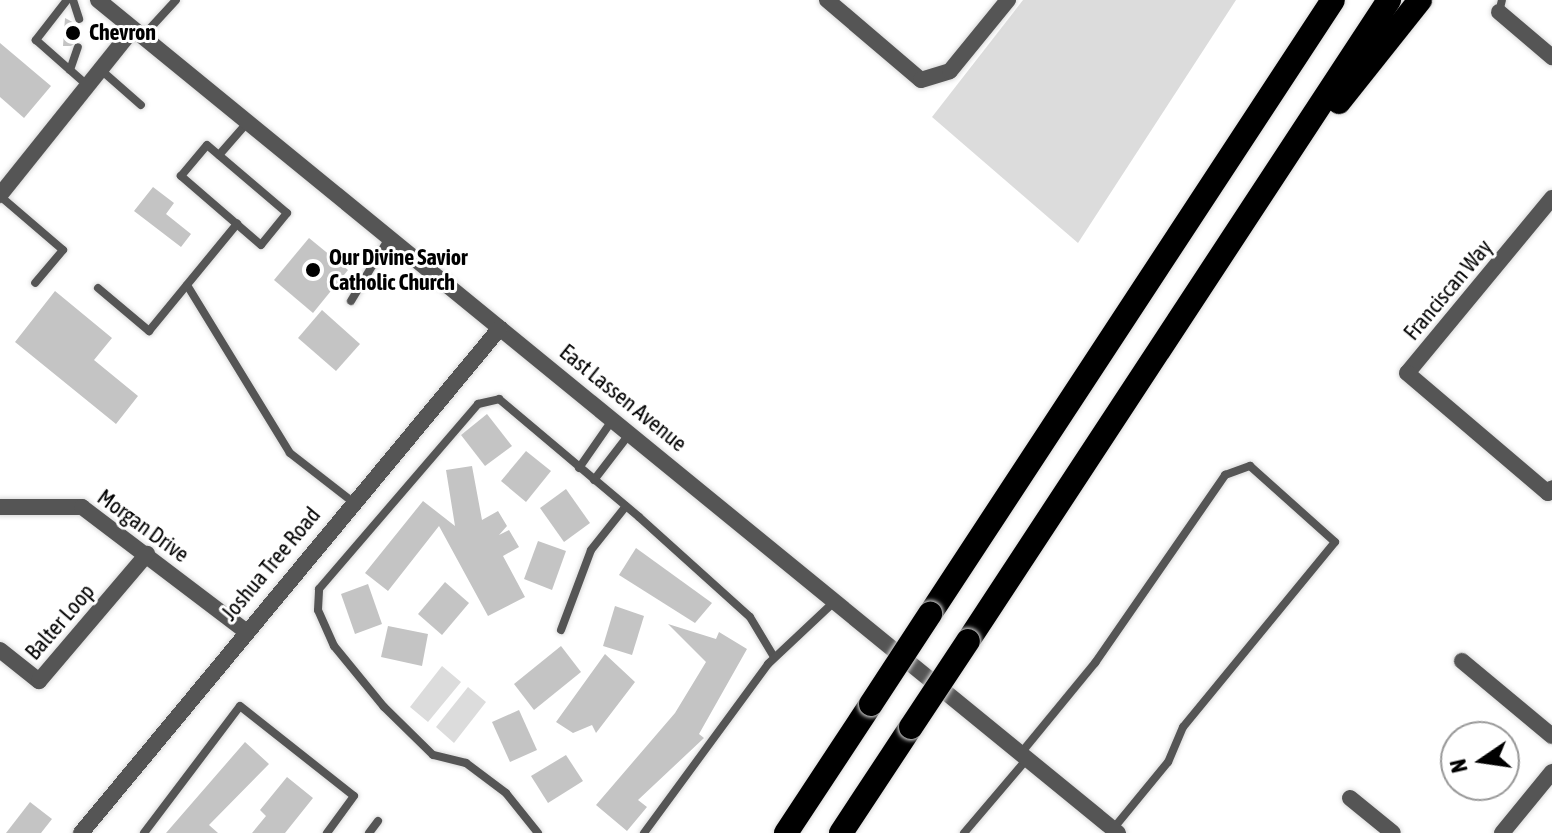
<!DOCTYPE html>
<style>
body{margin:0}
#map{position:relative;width:1552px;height:833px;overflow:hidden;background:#fff;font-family:"Asap Condensed",sans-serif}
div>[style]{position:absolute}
.green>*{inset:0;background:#dcdcdc}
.building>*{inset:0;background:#c4c4c4}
.roads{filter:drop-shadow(0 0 2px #dbdbdb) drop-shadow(0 0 2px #dbdbdb)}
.service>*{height:8px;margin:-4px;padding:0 4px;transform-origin:4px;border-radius:4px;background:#555}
.minor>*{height:16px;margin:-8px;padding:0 8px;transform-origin:8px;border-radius:8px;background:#555}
.motorway>*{height:24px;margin:-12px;padding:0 12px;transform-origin:12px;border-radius:12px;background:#000}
.bridges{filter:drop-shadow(0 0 2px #dbdbdb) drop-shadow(0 0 2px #dbdbdb)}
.motorway-bridge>*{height:24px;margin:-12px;padding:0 12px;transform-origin:12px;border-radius:12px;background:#000}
.dots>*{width:22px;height:22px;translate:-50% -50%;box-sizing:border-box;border:4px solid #fff;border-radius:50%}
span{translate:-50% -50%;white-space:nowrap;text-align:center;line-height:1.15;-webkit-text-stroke:6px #fff;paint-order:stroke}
.poi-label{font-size:22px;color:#000;font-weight:700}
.left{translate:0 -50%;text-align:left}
.street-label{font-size:22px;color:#000}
.north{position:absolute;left:1440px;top:721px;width:80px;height:80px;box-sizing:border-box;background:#fff;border:2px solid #999;border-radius:50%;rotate:257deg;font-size:22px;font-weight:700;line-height:32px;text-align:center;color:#000}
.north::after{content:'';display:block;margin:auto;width:28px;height:36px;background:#000;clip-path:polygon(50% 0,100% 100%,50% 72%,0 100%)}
</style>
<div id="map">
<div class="green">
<div style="clip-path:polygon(1023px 0,1236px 0,1078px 243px,932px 117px)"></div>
<div style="clip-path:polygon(442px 666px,461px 682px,428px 722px,410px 707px)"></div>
<div style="clip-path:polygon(468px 687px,486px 702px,454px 743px,436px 727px)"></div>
</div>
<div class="building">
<div style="clip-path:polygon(65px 18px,80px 26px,80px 40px,71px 46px,63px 46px)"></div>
<div style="clip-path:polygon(0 43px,51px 86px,24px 118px,0 97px)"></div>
<div style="clip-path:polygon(153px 187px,174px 203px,166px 214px,191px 234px,181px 247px,134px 211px)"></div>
<div style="clip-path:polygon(309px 238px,348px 270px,313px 313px,274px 280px)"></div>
<div style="clip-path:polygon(55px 291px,112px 338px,94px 360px,138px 396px,116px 424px,15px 342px)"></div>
<div style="clip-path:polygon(322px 310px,360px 344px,336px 371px,298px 338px)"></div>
<div style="clip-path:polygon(487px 414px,512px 446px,485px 466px,461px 435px)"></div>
<div style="clip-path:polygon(526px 451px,551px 471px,526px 502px,501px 481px)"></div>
<div style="clip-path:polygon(472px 466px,482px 520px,498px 511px,507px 526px,499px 535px,509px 530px,519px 547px,503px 556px,525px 597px,488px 616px,439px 526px,388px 591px,365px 573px,423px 501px,455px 526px,446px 470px)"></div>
<div style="clip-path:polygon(566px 489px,590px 523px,564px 542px,540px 508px)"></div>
<div style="clip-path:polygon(538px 541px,566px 551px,552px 590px,524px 579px)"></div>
<div style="clip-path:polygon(636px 548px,712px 603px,695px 623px,619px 575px)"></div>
<div style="clip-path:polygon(445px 582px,469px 603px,442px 635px,418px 614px)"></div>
<div style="clip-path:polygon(368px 584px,382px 624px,355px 634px,341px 594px)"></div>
<div style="clip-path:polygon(615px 606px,644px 616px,632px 655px,603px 646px)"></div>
<div style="clip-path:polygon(668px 624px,716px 639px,719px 632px,747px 649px,699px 734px,704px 738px,638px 800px,647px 807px,627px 831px,596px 805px,675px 713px,706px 662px)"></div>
<div style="clip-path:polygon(388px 626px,428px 634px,422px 666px,381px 657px)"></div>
<div style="clip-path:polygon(561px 646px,581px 672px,534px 710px,514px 684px)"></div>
<div style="clip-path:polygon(605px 654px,635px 682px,596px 733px,592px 725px,573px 733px,556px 722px)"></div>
<div style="clip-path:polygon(519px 710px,537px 750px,510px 762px,492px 722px)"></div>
<div style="clip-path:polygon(245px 742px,269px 764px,209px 825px,218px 833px,166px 833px)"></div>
<div style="clip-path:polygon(566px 755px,583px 781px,548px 803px,531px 776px)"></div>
<div style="clip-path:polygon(287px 777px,313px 798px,285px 833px,252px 833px,266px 816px,260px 810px)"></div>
<div style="clip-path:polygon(30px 802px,52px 819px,41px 833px,6px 833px)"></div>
</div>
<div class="roads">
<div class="service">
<div style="left:67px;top:0;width:51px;rotate:127.8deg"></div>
<div style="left:36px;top:40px;width:68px;rotate:41.4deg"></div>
<div style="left:73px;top:0;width:20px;rotate:72deg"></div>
<div style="left:1499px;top:12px;width:12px;rotate:-76deg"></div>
<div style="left:142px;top:37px;width:50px;rotate:-47.4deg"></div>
<div style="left:70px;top:70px;width:24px;rotate:-71deg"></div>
<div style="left:101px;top:70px;width:53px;rotate:41.2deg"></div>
<div style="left:207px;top:145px;width:105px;rotate:40.4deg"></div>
<div style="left:287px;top:213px;width:41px;rotate:129.1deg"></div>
<div style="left:261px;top:245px;width:106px;rotate:-139.2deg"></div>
<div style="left:181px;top:176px;width:40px;rotate:-50deg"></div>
<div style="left:219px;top:155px;width:43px;rotate:-48.8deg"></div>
<div style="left:0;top:196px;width:83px;rotate:40.6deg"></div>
<div style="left:63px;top:250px;width:43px;rotate:130.3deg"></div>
<div style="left:187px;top:285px;width:197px;rotate:58.5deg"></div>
<div style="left:290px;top:453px;width:80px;rotate:37.9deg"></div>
<div style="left:98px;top:288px;width:67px;rotate:40.1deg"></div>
<div style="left:149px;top:331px;width:139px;rotate:-50.6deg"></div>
<div style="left:351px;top:301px;width:74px;rotate:-58.9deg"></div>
<div style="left:579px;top:468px;width:60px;rotate:-55.2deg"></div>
<div style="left:594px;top:480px;width:59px;rotate:-52.5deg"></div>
<div style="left:561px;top:630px;width:85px;rotate:-69.4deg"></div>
<div style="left:591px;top:550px;width:56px;rotate:-51.5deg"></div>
<div style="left:1021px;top:753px;width:117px;rotate:-50.6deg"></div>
<div style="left:1095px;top:663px;width:229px;rotate:-55.3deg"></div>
<div style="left:1225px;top:475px;width:27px;rotate:-20deg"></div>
<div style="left:1250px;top:466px;width:114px;rotate:41.8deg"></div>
<div style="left:1335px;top:542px;width:239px;rotate:129.4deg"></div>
<div style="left:1183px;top:727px;width:38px;rotate:113deg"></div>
<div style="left:1168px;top:762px;width:87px;rotate:129.4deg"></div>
<div style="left:144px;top:833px;width:159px;rotate:-52.9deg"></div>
<div style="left:240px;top:706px;width:145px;rotate:38.3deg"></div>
<div style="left:354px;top:796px;width:46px;rotate:126.1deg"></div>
<div style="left:369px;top:833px;width:15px;rotate:-53deg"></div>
<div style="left:538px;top:833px;width:51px;rotate:-128.7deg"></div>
<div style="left:506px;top:793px;width:50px;rotate:-143.1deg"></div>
<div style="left:466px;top:763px;width:34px;rotate:-166deg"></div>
<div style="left:433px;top:755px;width:69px;rotate:-135.6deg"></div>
<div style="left:384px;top:707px;width:79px;rotate:-129.3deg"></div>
<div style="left:334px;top:646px;width:39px;rotate:-114deg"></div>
<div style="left:318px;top:610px;width:21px;rotate:-87deg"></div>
<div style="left:319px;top:589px;width:244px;rotate:-49.3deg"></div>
<div style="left:478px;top:404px;width:22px;rotate:-13deg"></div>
<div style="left:499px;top:399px;width:183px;rotate:40.1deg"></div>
<div style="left:639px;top:517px;width:149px;rotate:42deg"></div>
<div style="left:750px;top:617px;width:47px;rotate:59deg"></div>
<div style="left:644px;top:833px;width:210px;rotate:-53.7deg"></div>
<div style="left:768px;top:664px;width:92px;rotate:-43.2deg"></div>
<div style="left:964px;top:833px;width:97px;rotate:-49.6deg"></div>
</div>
<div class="minor">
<div style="left:98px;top:0;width:1317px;rotate:39.24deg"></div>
<div style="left:827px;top:0;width:123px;rotate:40.4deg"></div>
<div style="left:921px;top:80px;width:30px;rotate:-17deg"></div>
<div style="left:950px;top:71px;width:92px;rotate:-50.8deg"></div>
<div style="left:1499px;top:12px;width:70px;rotate:40.3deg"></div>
<div style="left:0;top:195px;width:211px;rotate:-51.3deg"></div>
<div style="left:1552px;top:198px;width:227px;rotate:129.6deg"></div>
<div style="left:1407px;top:373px;width:185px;rotate:40.4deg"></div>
<div style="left:1548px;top:493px;width:6px;rotate:-51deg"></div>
<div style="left:0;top:507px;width:82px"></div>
<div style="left:82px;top:507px;width:203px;rotate:37.2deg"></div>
<div style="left:0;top:650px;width:50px;rotate:38.5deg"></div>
<div style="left:39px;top:681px;width:167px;rotate:-49.6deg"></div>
<div style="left:1462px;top:661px;width:117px;rotate:39.8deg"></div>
<div style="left:1350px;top:798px;width:55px;rotate:39.1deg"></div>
<div style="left:81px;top:833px;width:656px;rotate:-50.32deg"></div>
<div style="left:1502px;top:833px;width:79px;rotate:-50.7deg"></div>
</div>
<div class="motorway">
<div style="left:1339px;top:102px;width:130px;rotate:-51.5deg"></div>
<div style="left:930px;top:614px;width:734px;rotate:-56.72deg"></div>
<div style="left:968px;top:641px;width:767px;rotate:-56.7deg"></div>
<div style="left:786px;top:833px;width:154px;rotate:-56.6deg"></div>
<div style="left:841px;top:833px;width:127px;rotate:-56.6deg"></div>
</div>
</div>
<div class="bridges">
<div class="motorway-bridge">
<div style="left:871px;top:704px;width:108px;rotate:-56.8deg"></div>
<div style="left:911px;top:727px;width:103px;rotate:-56.5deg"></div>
</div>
</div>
<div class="dots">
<div style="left:73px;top:33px;background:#000"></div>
<div style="left:313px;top:270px;background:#000"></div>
</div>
<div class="poi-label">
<span class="left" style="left:89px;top:33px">Chevron</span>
<span class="left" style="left:329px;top:270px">Our Divine Savior<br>Catholic Church</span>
</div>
<div class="street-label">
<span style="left:1448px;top:290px;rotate:-50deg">Franciscan Way</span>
<span style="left:623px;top:398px;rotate:39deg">East Lassen Avenue</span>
<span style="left:143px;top:526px;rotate:36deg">Morgan Drive</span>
<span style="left:271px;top:564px;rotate:-50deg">Joshua Tree Road</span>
<span style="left:60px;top:622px;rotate:-49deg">Balter Loop</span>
</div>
<div class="north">N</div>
</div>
